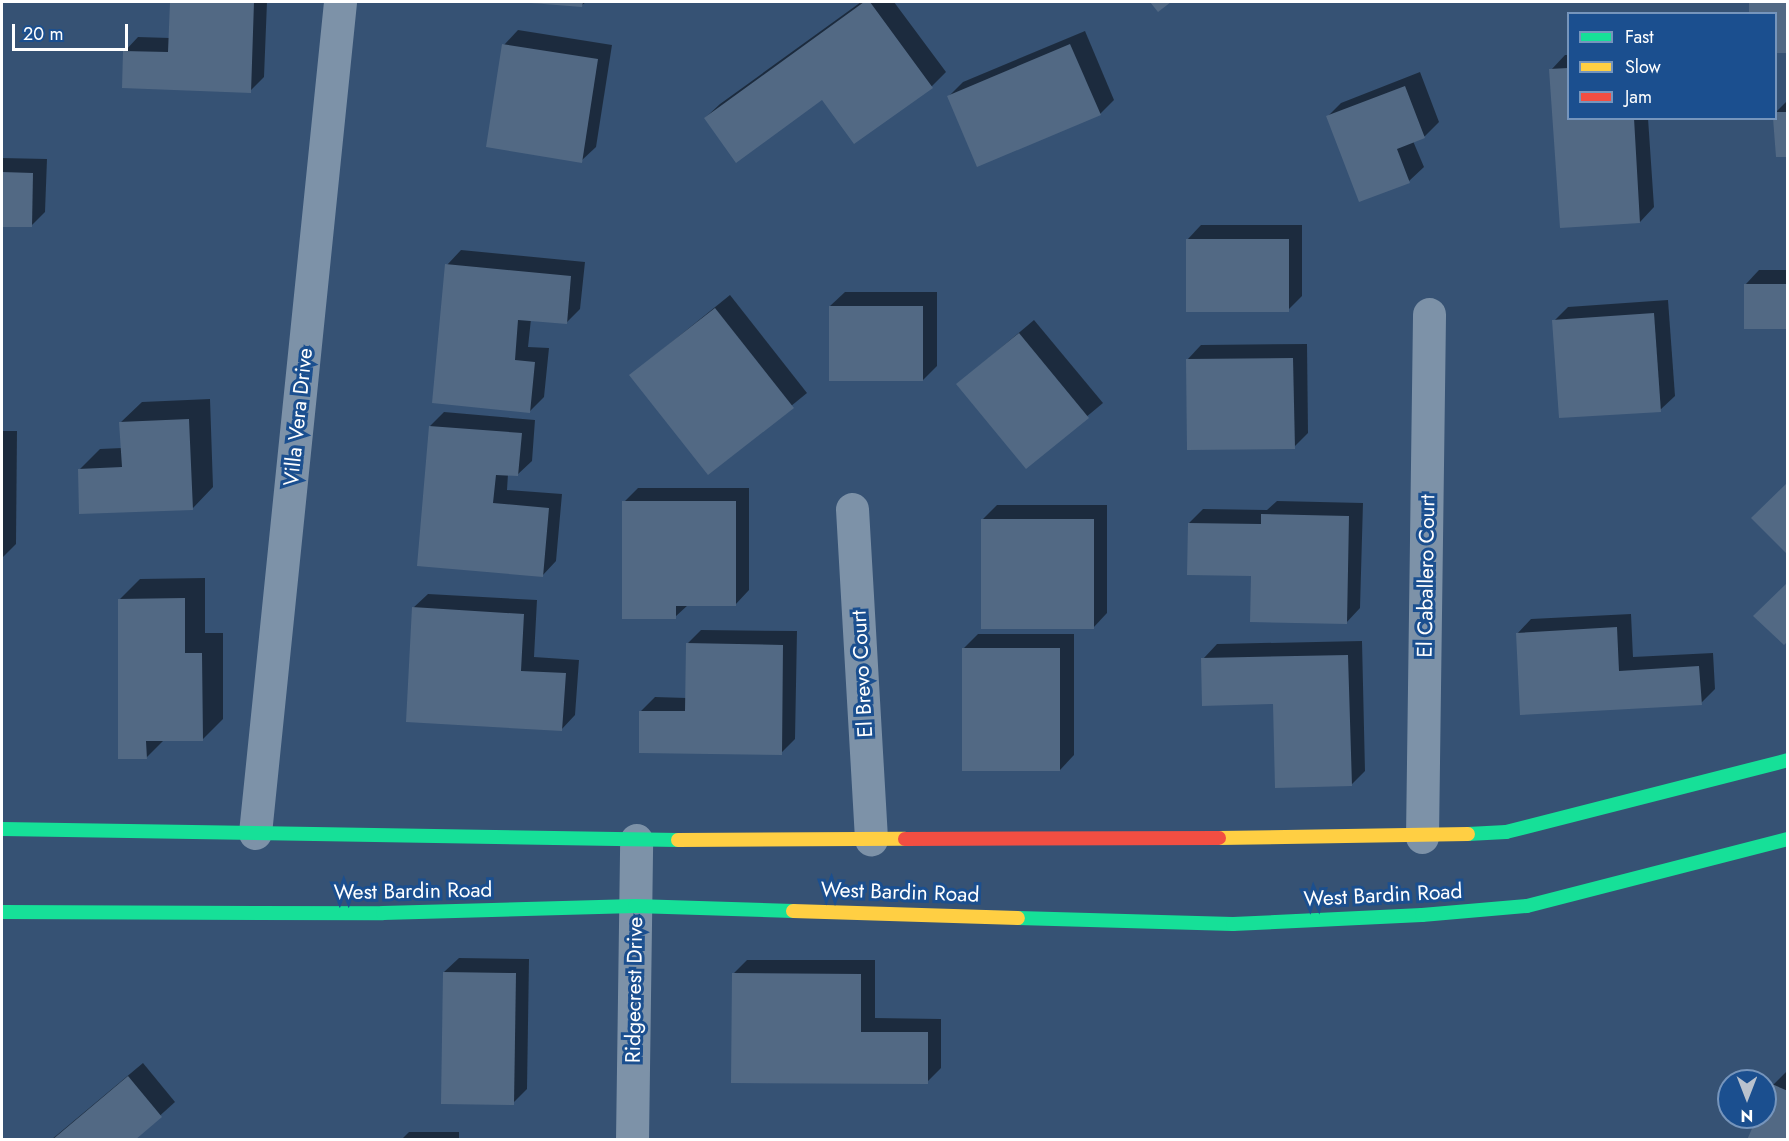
<!DOCTYPE html>
<style>
body{margin:0}
#map{position:relative;width:1789px;height:1141px;overflow:hidden;background:#365274;font-family:Jost,sans-serif}
div>[style]{position:absolute}
.shadow>*{inset:0;background:#0007}
.building>*{inset:0;background:#526984}
.street>*{height:33px;margin:-16.5px;padding:0 16.5px;transform-origin:16.5px;border-radius:16.5px;background:#7d92a8}
.fast>*{height:14px;margin:-7px;padding:0 7px;transform-origin:7px;border-radius:7px;background:#16e098}
.slow>*{height:14px;margin:-7px;padding:0 7px;transform-origin:7px;border-radius:7px;background:#ffcf43}
.jam>*{height:14px;margin:-7px;padding:0 7px;transform-origin:7px;border-radius:7px;background:#f24e42}
span{translate:-50% -50%;white-space:nowrap;text-align:center;line-height:1.15;-webkit-text-stroke:6px #1b4f8f;paint-order:stroke}
.street-label{font-size:21px;color:#fff}
.frame{position:absolute;inset:0;border:3px solid #fff;pointer-events:none}
.legend{position:absolute;left:1567px;top:12px;width:210px;height:108px;box-sizing:border-box;background:#1b4f8f;border:2px solid #7695bc;margin:0;padding:8px 10px;list-style:none;font-size:18px;color:#fff}
.legend li{display:flex;align-items:center;gap:12px;height:30px}
.legend b{width:30px;border:2px solid #7695bc}
.north{position:absolute;left:1717px;top:1069px;width:60px;height:60px;box-sizing:border-box;background:#1b4f8f;border:2px solid #7695bc;border-radius:50%;rotate:180deg;font-size:16px;font-weight:700;line-height:24px;text-align:center;color:#fff}
.north::after{content:'';display:block;margin:auto;width:21px;height:27px;background:#b9c2ce;clip-path:polygon(50% 0,100% 100%,50% 72%,0 100%)}
.scale{position:absolute;left:12px;top:24px;width:116px;height:27px;box-sizing:border-box;border:3px solid #fff;border-top:0;padding-left:8px;font-size:18px;line-height:21px;white-space:nowrap;color:#fff;-webkit-text-stroke:4px #1b4f8f;paint-order:stroke}
</style>
<div id="map">
<div class="shadow">
<div style="clip-path:polygon(171px 2px,267px 2px,264px 77px,250px 91px,124px 52px,138px 37px,170px 38px)"></div>
<div style="clip-path:polygon(511px 2px,586px 2px,582px 5px)"></div>
<div style="clip-path:polygon(861px 2px,894px 2px,946px 72px,932px 86px,822px 98px,705px 118px,720px 104px)"></div>
<div style="clip-path:polygon(1751px 2px,1788px 2px,1788px 52px,1776px 51px,1776px 14px,1750px 14px)"></div>
<div style="clip-path:polygon(518px 30px,612px 45px,596px 147px,581px 161px,504px 45px)"></div>
<div style="clip-path:polygon(1085px 31px,1114px 100px,1100px 114px,949px 96px,963px 82px)"></div>
<div style="clip-path:polygon(1565px 55px,1568px 55px,1568px 118px,1648px 118px,1654px 207px,1640px 222px,1561px 226px,1551px 70px)"></div>
<div style="clip-path:polygon(1420px 72px,1439px 122px,1425px 136px,1413px 141px,1424px 167px,1409px 181px,1360px 200px,1327px 117px,1341px 103px)"></div>
<div style="clip-path:polygon(1788px 100px,1788px 155px,1776px 118px,1776px 112px)"></div>
<div style="clip-path:polygon(2px 158px,47px 159px,45px 212px,31px 226px,2px 225px)"></div>
<div style="clip-path:polygon(1201px 225px,1302px 225px,1302px 296px,1288px 310px,1187px 240px)"></div>
<div style="clip-path:polygon(461px 250px,585px 262px,580px 309px,566px 323px,531px 319px,528px 347px,549px 348px,544px 397px,530px 411px,447px 265px)"></div>
<div style="clip-path:polygon(1759px 270px,1788px 270px,1788px 328px,1745px 285px)"></div>
<div style="clip-path:polygon(845px 292px,937px 292px,937px 366px,923px 380px,830px 306px)"></div>
<div style="clip-path:polygon(730px 295px,807px 393px,709px 473px,631px 375px)"></div>
<div style="clip-path:polygon(1668px 300px,1675px 396px,1660px 410px,1554px 321px,1568px 307px)"></div>
<div style="clip-path:polygon(1034px 320px,1103px 403px,1026px 467px,958px 384px)"></div>
<div style="clip-path:polygon(1307px 344px,1308px 433px,1294px 447px,1187px 360px,1201px 345px)"></div>
<div style="clip-path:polygon(210px 399px,213px 487px,193px 508px,79px 470px,100px 449px,122px 448px,121px 422px,142px 402px)"></div>
<div style="clip-path:polygon(444px 412px,535px 420px,532px 461px,517px 475px,508px 474px,507px 490px,562px 494px,556px 561px,542px 576px,430px 426px)"></div>
<div style="clip-path:polygon(2px 431px,17px 431px,16px 544px,2px 558px)"></div>
<div style="clip-path:polygon(638px 488px,749px 488px,749px 590px,735px 605px,688px 605px,675px 617px,624px 502px)"></div>
<div style="clip-path:polygon(1277px 501px,1363px 503px,1360px 608px,1346px 623px,1189px 523px,1203px 509px,1267px 510px)"></div>
<div style="clip-path:polygon(997px 505px,1107px 505px,1107px 613px,1093px 628px,983px 519px)"></div>
<div style="clip-path:polygon(205px 578px,205px 633px,223px 633px,223px 719px,202px 740px,164px 740px,146px 758px,119px 600px,140px 579px)"></div>
<div style="clip-path:polygon(428px 594px,537px 600px,534px 657px,579px 660px,575px 715px,561px 730px,413px 608px)"></div>
<div style="clip-path:polygon(1631px 614px,1633px 657px,1713px 653px,1715px 689px,1701px 703px,1517px 634px,1531px 619px)"></div>
<div style="clip-path:polygon(701px 630px,797px 631px,795px 739px,781px 753px,641px 711px,655px 697px,687px 698px,687px 644px)"></div>
<div style="clip-path:polygon(978px 634px,1074px 634px,1074px 755px,1060px 770px,964px 648px)"></div>
<div style="clip-path:polygon(1362px 641px,1365px 771px,1351px 785px,1275px 703px,1203px 659px,1217px 644px)"></div>
<div style="clip-path:polygon(459px 958px,529px 959px,527px 1089px,513px 1103px,444px 972px)"></div>
<div style="clip-path:polygon(747px 960px,875px 960px,875px 1018px,941px 1019px,941px 1068px,927px 1082px,733px 974px)"></div>
<div style="clip-path:polygon(143px 1063px,175px 1102px,133px 1140px,51px 1140px)"></div>
<div style="clip-path:polygon(1787px 1071px,1788px 1071px,1788px 1140px,1759px 1117px,1765px 1117px,1765px 1103px,1773px 1085px)"></div>
<div style="clip-path:polygon(409px 1132px,459px 1132px,459px 1140px,401px 1140px)"></div>
</div>
<div class="building">
<div style="clip-path:polygon(170px 2px,254px 2px,251px 93px,122px 88px,123px 51px,168px 52px)"></div>
<div style="clip-path:polygon(518px 2px,583px 2px,582px 7px)"></div>
<div style="clip-path:polygon(864px 2px,870px 2px,933px 88px,854px 144px,822px 100px,736px 163px,704px 118px)"></div>
<div style="clip-path:polygon(1150px 2px,1171px 2px,1158px 12px)"></div>
<div style="clip-path:polygon(1749px 2px,1788px 2px,1788px 53px,1776px 53px,1776px 14px,1749px 14px)"></div>
<div style="clip-path:polygon(502px 44px,598px 59px,582px 163px,486px 147px)"></div>
<div style="clip-path:polygon(1070px 44px,1101px 115px,977px 167px,947px 96px)"></div>
<div style="clip-path:polygon(1568px 68px,1568px 118px,1634px 118px,1640px 223px,1560px 228px,1549px 69px)"></div>
<div style="clip-path:polygon(1405px 86px,1425px 138px,1397px 149px,1410px 183px,1359px 202px,1326px 116px)"></div>
<div style="clip-path:polygon(1776px 112px,1788px 112px,1788px 157px,1776px 157px,1773px 118px,1776px 118px)"></div>
<div style="clip-path:polygon(2px 172px,33px 173px,32px 227px,2px 227px)"></div>
<div style="clip-path:polygon(1186px 239px,1289px 239px,1289px 312px,1186px 312px)"></div>
<div style="clip-path:polygon(445px 264px,571px 276px,567px 324px,518px 320px,515px 360px,535px 362px,530px 413px,432px 403px)"></div>
<div style="clip-path:polygon(1744px 284px,1788px 284px,1788px 329px,1744px 329px)"></div>
<div style="clip-path:polygon(829px 306px,923px 306px,923px 381px,829px 381px)"></div>
<div style="clip-path:polygon(715px 308px,794px 408px,708px 475px,629px 375px)"></div>
<div style="clip-path:polygon(1654px 313px,1661px 412px,1559px 418px,1552px 320px)"></div>
<div style="clip-path:polygon(1019px 333px,1089px 418px,1026px 469px,956px 384px)"></div>
<div style="clip-path:polygon(1293px 358px,1295px 449px,1187px 450px,1186px 359px)"></div>
<div style="clip-path:polygon(189px 419px,193px 510px,79px 514px,78px 469px,122px 467px,119px 422px)"></div>
<div style="clip-path:polygon(429px 426px,522px 433px,518px 476px,496px 475px,493px 503px,549px 508px,543px 577px,417px 566px)"></div>
<div style="clip-path:polygon(1788px 482px,1788px 555px,1751px 518px)"></div>
<div style="clip-path:polygon(622px 501px,736px 501px,736px 606px,676px 606px,676px 619px,622px 619px)"></div>
<div style="clip-path:polygon(1261px 514px,1349px 516px,1347px 624px,1250px 622px,1251px 576px,1187px 575px,1188px 523px,1261px 524px)"></div>
<div style="clip-path:polygon(981px 519px,1094px 519px,1094px 629px,981px 629px)"></div>
<div style="clip-path:polygon(1788px 582px,1788px 641px,1784px 645px,1753px 616px)"></div>
<div style="clip-path:polygon(185px 598px,185px 653px,202px 653px,203px 741px,146px 741px,147px 759px,118px 759px,118px 599px)"></div>
<div style="clip-path:polygon(412px 607px,524px 614px,521px 671px,566px 673px,562px 731px,406px 722px)"></div>
<div style="clip-path:polygon(1617px 627px,1619px 671px,1699px 666px,1702px 705px,1520px 715px,1516px 633px)"></div>
<div style="clip-path:polygon(686px 643px,783px 645px,782px 755px,639px 753px,639px 711px,685px 711px)"></div>
<div style="clip-path:polygon(962px 648px,1060px 648px,1060px 771px,962px 771px)"></div>
<div style="clip-path:polygon(1348px 655px,1352px 786px,1275px 788px,1273px 704px,1202px 706px,1201px 658px)"></div>
<div style="clip-path:polygon(443px 972px,516px 973px,514px 1105px,441px 1104px)"></div>
<div style="clip-path:polygon(732px 973px,861px 974px,861px 1032px,928px 1032px,928px 1084px,731px 1083px)"></div>
<div style="clip-path:polygon(128px 1076px,162px 1117px,135px 1140px,52px 1140px)"></div>
<div style="clip-path:polygon(1772px 1084px,1788px 1091px,1788px 1140px,1747px 1140px,1757px 1117px,1765px 1117px,1765px 1099px)"></div>
</div>
<div class="street">
<div style="left:852px;top:509px;width:331px;rotate:86.7deg"></div>
<div style="left:255px;top:833px;width:835px;rotate:-84.16deg"></div>
<div style="left:1422px;top:837px;width:523px;rotate:-89.23deg"></div>
<div style="left:632px;top:1140px;width:300px;rotate:-89.2deg"></div>
</div>
<div class="fast">
<div style="left:2px;top:829px;width:676px;rotate:0.93deg"></div>
<div style="left:1468px;top:834px;width:38px;rotate:-3deg"></div>
<div style="left:1506px;top:832px;width:291px;rotate:-14.3deg"></div>
<div style="left:2px;top:912px;width:381px;rotate:0.2deg"></div>
<div style="left:383px;top:913px;width:252px;rotate:-1.6deg"></div>
<div style="left:635px;top:906px;width:158px;rotate:1.8deg"></div>
<div style="left:1018px;top:918px;width:215px;rotate:1.6deg"></div>
<div style="left:1233px;top:924px;width:189px;rotate:-2.7deg"></div>
<div style="left:1422px;top:915px;width:105px;rotate:-4.9deg"></div>
<div style="left:1527px;top:906px;width:269px;rotate:-14.4deg"></div>
</div>
<div class="slow">
<div style="left:1219px;top:838px;width:249px;rotate:-0.9deg"></div>
<div style="left:678px;top:840px;width:227px;rotate:-0.3deg"></div>
<div style="left:793px;top:911px;width:225px;rotate:1.8deg"></div>
</div>
<div class="jam">
<div style="left:905px;top:839px;width:314px;rotate:-0.2deg"></div>
</div>
<div class="street-label">
<span style="left:298px;top:417px;rotate:-84deg">Villa Vera Drive</span>
<span style="left:1426px;top:576px;rotate:-89deg">El Caballero Court</span>
<span style="left:862px;top:674px;rotate:-93deg">El Brevo Court</span>
<span style="left:413px;top:891px;rotate:-1deg">West Bardin Road</span>
<span style="left:900px;top:892px;rotate:2deg">West Bardin Road</span>
<span style="left:1383px;top:895px;rotate:-3deg">West Bardin Road</span>
<span style="left:634px;top:990px;rotate:-89deg">Ridgecrest Drive</span>
</div>
<div class="frame"></div>
<ul class="legend">
<li><b style="height:8px;background:#16e098"></b>Fast</li>
<li><b style="height:8px;background:#ffcf43"></b>Slow</li>
<li><b style="height:8px;background:#f24e42"></b>Jam</li>
</ul>
<div class="north">N</div>
<div class="scale">20 m</div>
</div>
